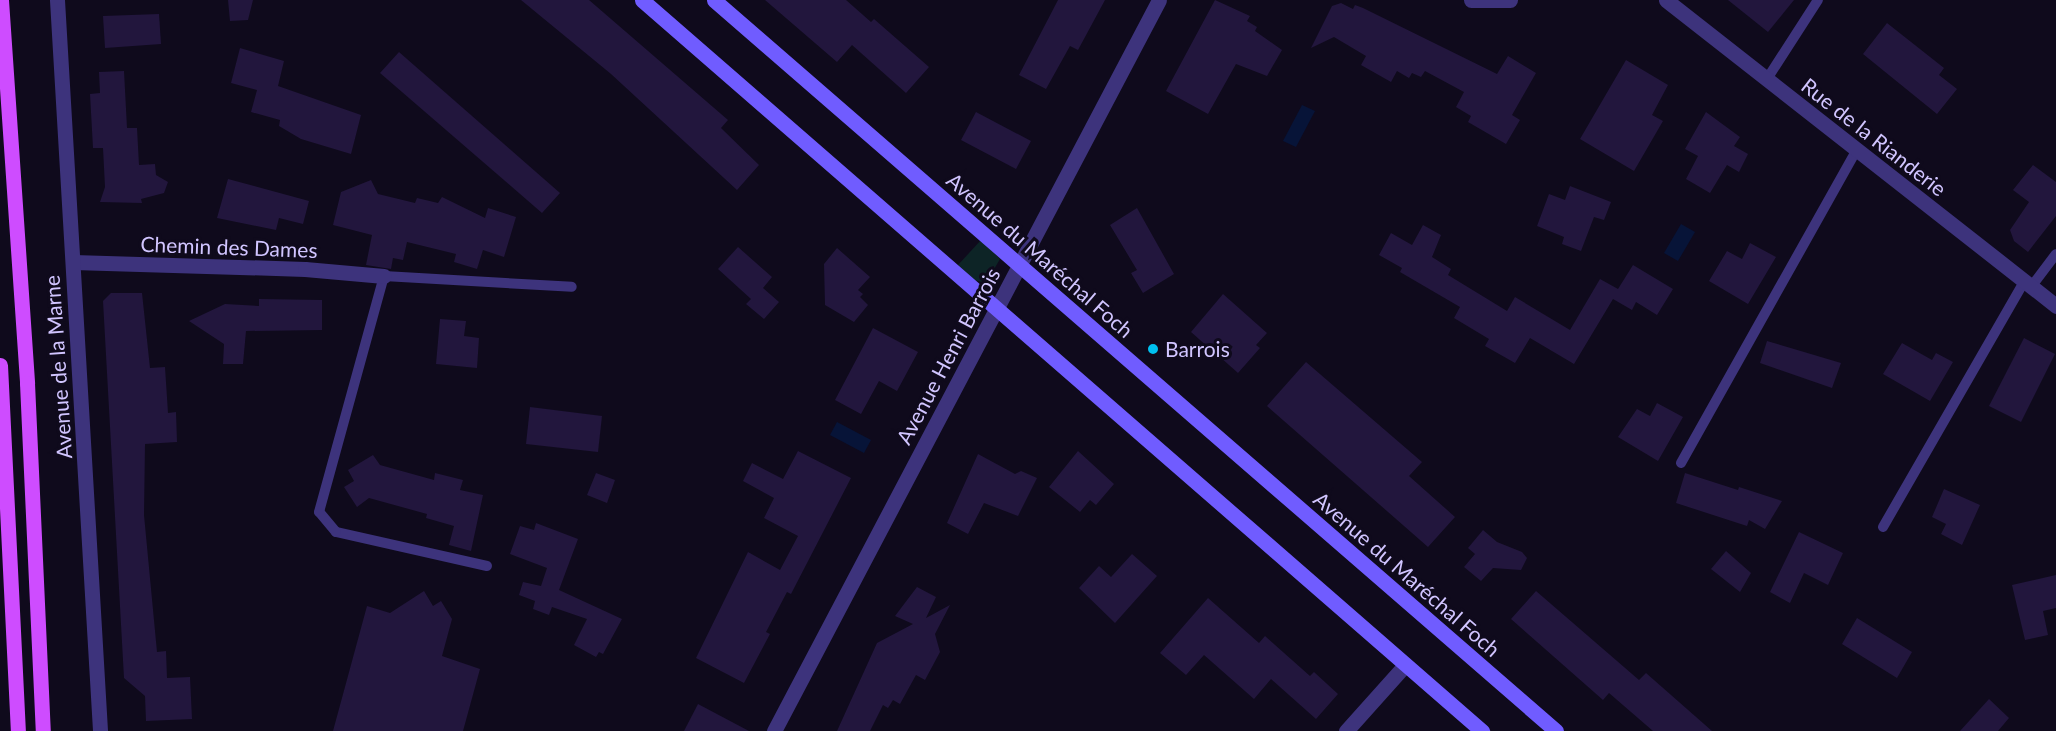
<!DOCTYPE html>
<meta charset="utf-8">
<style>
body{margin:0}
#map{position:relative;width:2056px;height:731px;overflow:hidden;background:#0f0a1c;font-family:Lato,sans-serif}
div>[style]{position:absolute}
.green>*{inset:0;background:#0d2426}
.water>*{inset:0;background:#071438}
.building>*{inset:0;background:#22163d}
.service>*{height:10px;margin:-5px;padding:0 5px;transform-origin:5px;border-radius:5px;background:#3d337c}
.minor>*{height:15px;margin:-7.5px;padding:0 7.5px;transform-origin:7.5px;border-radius:7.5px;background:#3d337c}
.tertiary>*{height:15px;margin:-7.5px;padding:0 7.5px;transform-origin:7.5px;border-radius:7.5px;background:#3d337c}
.secondary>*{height:15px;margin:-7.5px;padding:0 7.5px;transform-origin:7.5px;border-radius:7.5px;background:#705cff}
.primary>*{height:15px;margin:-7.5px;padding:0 7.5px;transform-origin:7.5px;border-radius:7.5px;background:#ce4cff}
.dots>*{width:16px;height:16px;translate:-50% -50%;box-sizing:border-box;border:3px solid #0f0a1c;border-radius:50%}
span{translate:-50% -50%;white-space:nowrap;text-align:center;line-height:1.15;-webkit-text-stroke:6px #0f0a1c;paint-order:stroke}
.street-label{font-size:21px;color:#d1c5ff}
.poi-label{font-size:21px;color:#d1c5ff}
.left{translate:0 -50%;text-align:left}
</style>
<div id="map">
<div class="green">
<div style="clip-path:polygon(981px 240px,1000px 259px,986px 283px,974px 280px,958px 265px)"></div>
</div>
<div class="water">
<div style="clip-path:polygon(1302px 105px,1315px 111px,1296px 147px,1283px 141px)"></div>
<div style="clip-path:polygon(1681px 224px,1695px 232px,1678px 261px,1664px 253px)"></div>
<div style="clip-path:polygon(837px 422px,871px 440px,864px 453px,830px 435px)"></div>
</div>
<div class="building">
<div style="clip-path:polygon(228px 0,253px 0,248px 20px,230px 21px)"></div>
<div style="clip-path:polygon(521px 0,589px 0,728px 120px,721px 128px,759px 165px,737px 190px,611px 74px)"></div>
<div style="clip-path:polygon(765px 0,846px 0,871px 22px,874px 19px,929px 67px,906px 93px,852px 45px,837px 62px)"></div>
<div style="clip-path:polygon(1058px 0,1105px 0,1078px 50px,1070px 46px,1046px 89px,1019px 75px)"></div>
<div style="clip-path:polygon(1215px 0,1250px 16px,1247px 21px,1257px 27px,1255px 31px,1282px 50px,1267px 76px,1236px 64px,1208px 114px,1166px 91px)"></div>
<div style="clip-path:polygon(1728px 0,1794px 0,1768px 32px)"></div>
<div style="clip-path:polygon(1341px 3px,1353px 9px,1355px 5px,1363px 8px,1497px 74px,1508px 56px,1536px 73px,1512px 115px,1520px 120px,1506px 144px,1468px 122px,1471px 116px,1456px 107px,1464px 92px,1425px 71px,1421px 77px,1412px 73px,1409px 78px,1397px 71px,1391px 82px,1361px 65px,1366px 56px,1334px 37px,1311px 48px,1332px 6px)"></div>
<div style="clip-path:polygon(159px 14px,161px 44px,105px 48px,103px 16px)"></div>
<div style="clip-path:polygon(1887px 23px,1944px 68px,1939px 75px,1957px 89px,1937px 114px,1863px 54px)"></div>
<div style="clip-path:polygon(240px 48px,284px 61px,278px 86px,361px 115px,351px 154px,301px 139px,279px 126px,280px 120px,251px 112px,257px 90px,231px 83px)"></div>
<div style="clip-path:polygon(399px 52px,560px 193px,542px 213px,380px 73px)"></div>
<div style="clip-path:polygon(1626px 60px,1668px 85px,1652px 115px,1663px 121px,1634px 171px,1580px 139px)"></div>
<div style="clip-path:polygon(124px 71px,127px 128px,137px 128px,139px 165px,155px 164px,156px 175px,168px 182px,164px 193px,141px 199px,142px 203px,100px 202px,105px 187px,103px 148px,93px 148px,90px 94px,100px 93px,99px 72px)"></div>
<div style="clip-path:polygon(976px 112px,1031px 141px,1016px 169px,961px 140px)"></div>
<div style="clip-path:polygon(1706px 112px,1740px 137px,1734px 146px,1748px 154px,1739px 172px,1727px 165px,1710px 193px,1686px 179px,1698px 156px,1685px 149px)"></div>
<div style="clip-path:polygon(2033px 165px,2056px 182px,2056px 216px,2028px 252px,2014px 241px,2010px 230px,2029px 202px,2013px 190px)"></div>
<div style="clip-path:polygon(228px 179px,309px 201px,303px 224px,279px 218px,276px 230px,217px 218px)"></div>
<div style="clip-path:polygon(371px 180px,378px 194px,415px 203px,417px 198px,438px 203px,442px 197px,485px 218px,488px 208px,516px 217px,504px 257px,483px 250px,477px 269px,454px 262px,456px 254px,407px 242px,403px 260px,393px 258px,391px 269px,366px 265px,372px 235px,333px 225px,341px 192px)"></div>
<div style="clip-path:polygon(1570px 186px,1611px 202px,1604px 220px,1594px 217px,1581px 251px,1562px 244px,1564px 237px,1537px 226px,1549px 194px,1565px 200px)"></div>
<div style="clip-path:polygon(1137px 208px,1174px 274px,1143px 293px,1131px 273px,1137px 270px,1110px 225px)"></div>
<div style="clip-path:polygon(1423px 225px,1441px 235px,1432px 257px,1451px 269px,1448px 275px,1507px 311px,1515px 297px,1570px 330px,1600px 279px,1618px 289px,1633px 265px,1673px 289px,1657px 315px,1636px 302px,1632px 310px,1613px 299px,1574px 364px,1530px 338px,1515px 363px,1485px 346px,1489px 339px,1454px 318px,1460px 307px,1400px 272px,1402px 268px,1379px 255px,1391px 233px,1412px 245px)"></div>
<div style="clip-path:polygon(1750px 243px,1776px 257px,1748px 304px,1709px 281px,1727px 251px,1742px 259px)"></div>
<div style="clip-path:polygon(738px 247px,772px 277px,763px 288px,779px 302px,764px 319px,746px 304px,751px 299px,718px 269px)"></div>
<div style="clip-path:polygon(837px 248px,870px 277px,858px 290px,863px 294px,860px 297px,868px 305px,854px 322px,825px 305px,824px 264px)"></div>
<div style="clip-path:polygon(111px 293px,142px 293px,150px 368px,165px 367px,168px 413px,176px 412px,177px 442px,145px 444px,144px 515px,157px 652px,166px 651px,167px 678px,190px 677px,192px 719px,146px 721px,145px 696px,124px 678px,103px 301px)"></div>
<div style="clip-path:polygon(1223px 294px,1267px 333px,1256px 345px,1260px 348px,1238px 373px,1220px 357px,1210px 359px,1208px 347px,1191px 332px)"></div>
<div style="clip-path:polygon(259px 299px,322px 300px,322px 330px,246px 331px,243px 364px,223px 364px,224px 344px,189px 321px,225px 304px,259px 306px)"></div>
<div style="clip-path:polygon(440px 319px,466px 321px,464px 336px,479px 338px,477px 368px,436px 364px)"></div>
<div style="clip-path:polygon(873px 328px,918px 352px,897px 391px,879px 381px,861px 414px,835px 400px)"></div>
<div style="clip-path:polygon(2024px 338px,2055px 354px,2021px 422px,1989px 406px)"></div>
<div style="clip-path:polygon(1767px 341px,1841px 363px,1832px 388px,1760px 363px)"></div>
<div style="clip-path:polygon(1902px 343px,1932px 360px,1936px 353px,1953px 362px,1930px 401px,1883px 374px)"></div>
<div style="clip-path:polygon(1306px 362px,1422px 462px,1409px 476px,1455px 517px,1428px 547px,1267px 406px)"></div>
<div style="clip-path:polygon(1657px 403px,1683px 417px,1658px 461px,1618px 437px,1637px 409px,1650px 416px)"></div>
<div style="clip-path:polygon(530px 407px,602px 416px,598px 452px,526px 444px)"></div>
<div style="clip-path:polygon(798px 451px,851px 478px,791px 594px,787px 592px,766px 632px,770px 634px,744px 683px,696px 658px,748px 552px,780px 570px,798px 536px,764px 518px,774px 498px,743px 481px,752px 463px,783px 479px)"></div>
<div style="clip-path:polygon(1078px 451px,1114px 484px,1096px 505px,1090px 500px,1080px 512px,1049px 487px)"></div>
<div style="clip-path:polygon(978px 454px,1015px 474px,1021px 471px,1037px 478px,1018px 516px,984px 503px,968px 534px,947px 523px)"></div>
<div style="clip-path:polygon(373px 455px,380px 465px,434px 480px,435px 473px,463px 480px,460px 490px,483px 495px,471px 551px,449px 545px,454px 526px,426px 518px,427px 514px,369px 498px,357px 507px,344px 487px,354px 481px,348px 470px)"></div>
<div style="clip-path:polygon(596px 473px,615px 480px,607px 503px,587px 495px)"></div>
<div style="clip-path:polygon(1685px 473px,1738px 490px,1739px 487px,1782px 501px,1765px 529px,1749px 520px,1747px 526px,1676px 503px)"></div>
<div style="clip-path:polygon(1944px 489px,1980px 505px,1962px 545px,1941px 534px,1946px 524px,1932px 517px)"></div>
<div style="clip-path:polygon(536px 523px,578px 539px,559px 590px,622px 619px,603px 654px,599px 652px,596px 657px,574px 645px,587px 619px,552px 607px,549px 615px,533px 609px,535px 601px,519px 595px,523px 582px,541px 586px,547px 568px,510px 554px,520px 526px,534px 530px)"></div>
<div style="clip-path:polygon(1483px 530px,1497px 542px,1522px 552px,1527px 558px,1521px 570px,1493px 568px,1481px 581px,1464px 567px,1475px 554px,1468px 548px)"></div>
<div style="clip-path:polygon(1799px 532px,1843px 553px,1828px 585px,1804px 573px,1790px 603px,1770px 592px)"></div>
<div style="clip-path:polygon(1726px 551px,1751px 573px,1740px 592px,1711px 569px)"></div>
<div style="clip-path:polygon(1132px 554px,1157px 576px,1115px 623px,1079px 588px,1099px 566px,1111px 577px)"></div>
<div style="clip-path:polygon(2056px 575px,2056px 608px,2043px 611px,2048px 635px,2025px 640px,2012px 585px)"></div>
<div style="clip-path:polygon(917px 587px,936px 597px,926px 618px,950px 605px,935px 634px,940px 652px,925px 680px,916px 675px,900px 704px,893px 700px,888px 708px,883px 705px,870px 731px,837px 731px,877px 643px,913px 624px,895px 616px)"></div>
<div style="clip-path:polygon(424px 591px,433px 606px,441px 601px,452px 619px,442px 656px,480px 669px,463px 731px,333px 731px,367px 606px,390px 613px)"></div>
<div style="clip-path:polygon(1536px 591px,1639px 680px,1646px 673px,1712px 731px,1653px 731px,1609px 693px,1603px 700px,1511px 619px)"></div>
<div style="clip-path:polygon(1208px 598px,1259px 643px,1265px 636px,1310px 676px,1314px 672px,1338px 694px,1316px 719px,1271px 679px,1254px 699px,1204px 655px,1186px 675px,1160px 653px)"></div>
<div style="clip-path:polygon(1857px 618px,1912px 652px,1897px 678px,1842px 644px)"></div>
<div style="clip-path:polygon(1989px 699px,2009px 718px,1998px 731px,1960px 731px)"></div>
<div style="clip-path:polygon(698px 704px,749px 731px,684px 731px)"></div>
</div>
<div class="service">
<div style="left:1767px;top:79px;width:94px;rotate:-57.2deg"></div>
<div style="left:2031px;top:287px;width:41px;rotate:-52.9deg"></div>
<div style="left:1681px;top:463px;width:359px;rotate:-60.7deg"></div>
<div style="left:1883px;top:527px;width:283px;rotate:-60.1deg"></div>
<div style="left:487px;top:566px;width:155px;rotate:-167.3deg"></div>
<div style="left:336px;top:532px;width:26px;rotate:-130deg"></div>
<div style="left:319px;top:512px;width:245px;rotate:-74.6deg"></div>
<div style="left:384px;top:276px;width:188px;rotate:3.3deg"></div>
</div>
<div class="minor">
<div style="left:1471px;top:0;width:39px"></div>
<div style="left:1666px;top:0;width:496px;rotate:38.1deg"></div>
<div style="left:73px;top:262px;width:232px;rotate:1.7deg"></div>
<div style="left:305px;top:269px;width:79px;rotate:5.1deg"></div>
<div style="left:774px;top:731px;width:826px;rotate:-62.23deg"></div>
<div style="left:1346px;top:731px;width:89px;rotate:-48.2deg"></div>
</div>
<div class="tertiary">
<div style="left:57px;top:0;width:732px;rotate:86.63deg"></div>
</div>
<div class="secondary">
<div style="left:642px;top:0;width:1114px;rotate:41.03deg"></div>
<div style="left:714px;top:0;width:1115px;rotate:40.96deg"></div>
</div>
<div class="primary">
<div style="left:1px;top:0;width:384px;rotate:86.1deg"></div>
<div style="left:27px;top:383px;width:348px;rotate:87.4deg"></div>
<div style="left:0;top:365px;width:366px;rotate:87.2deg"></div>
</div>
<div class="dots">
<div style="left:1153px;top:349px;background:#00c0f0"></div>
</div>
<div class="street-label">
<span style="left:1874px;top:137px;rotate:38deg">Rue de la Rianderie</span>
<span style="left:229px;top:247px;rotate:2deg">Chemin des Dames</span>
<span style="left:1040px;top:255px;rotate:41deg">Avenue du Maréchal Foch</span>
<span style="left:948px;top:356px;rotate:-62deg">Avenue Henri Barrois</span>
<span style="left:58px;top:367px;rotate:-94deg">Avenue de la Marne</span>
<span style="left:1407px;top:574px;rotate:41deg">Avenue du Maréchal Foch</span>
</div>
<div class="poi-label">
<span class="left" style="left:1165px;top:349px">Barrois</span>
</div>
</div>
